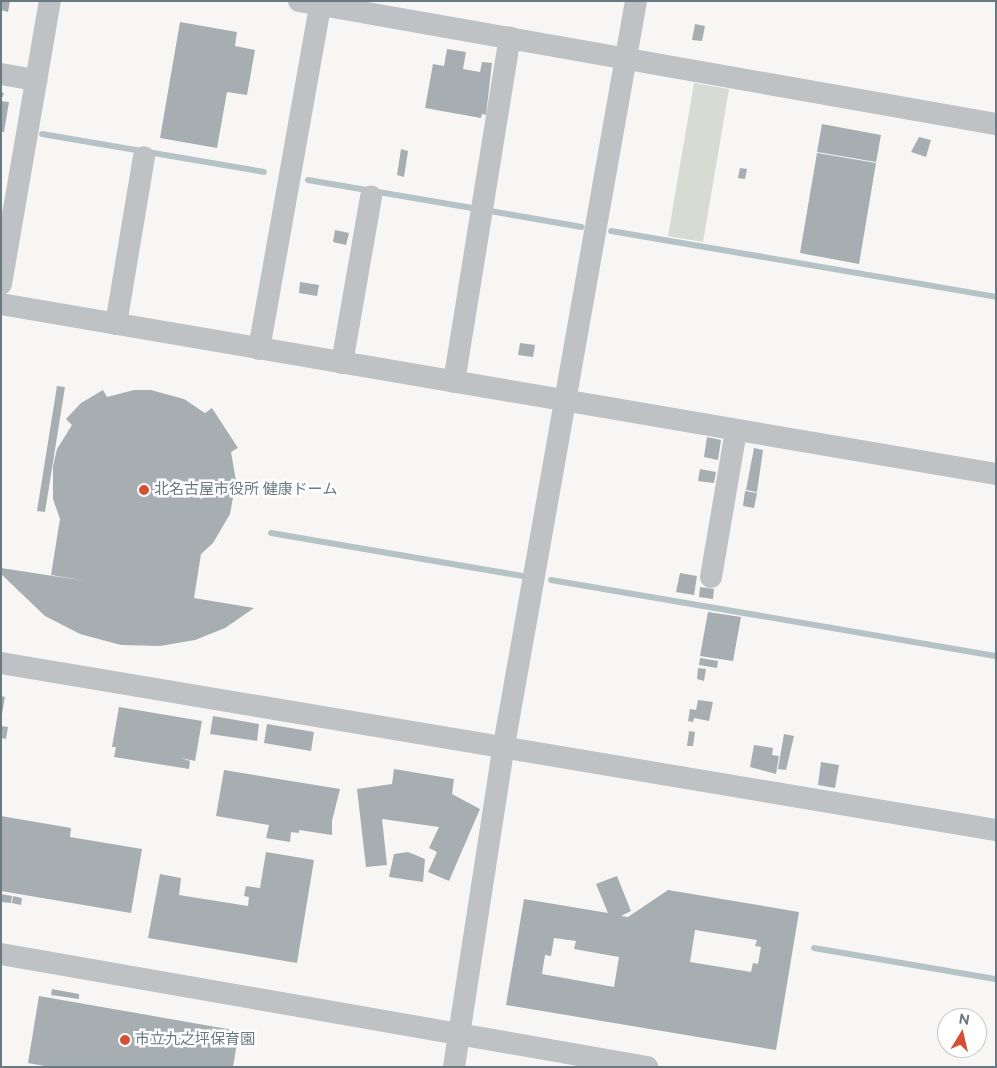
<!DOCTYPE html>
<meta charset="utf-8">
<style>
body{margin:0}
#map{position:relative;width:997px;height:1068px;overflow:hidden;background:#f7f6f4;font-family:Raleway,"Noto Sans JP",sans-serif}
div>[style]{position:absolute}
.green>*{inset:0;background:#d7dbd3}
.stream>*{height:6px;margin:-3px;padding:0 3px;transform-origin:3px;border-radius:3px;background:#b6c3c6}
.building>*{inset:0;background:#a6aeb2}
.minor>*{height:22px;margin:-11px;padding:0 11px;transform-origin:11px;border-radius:11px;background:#bec2c5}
.dots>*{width:14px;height:14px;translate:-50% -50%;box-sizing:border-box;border:2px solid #fff;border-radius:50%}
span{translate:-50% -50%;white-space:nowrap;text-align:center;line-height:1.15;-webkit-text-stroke:5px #fff;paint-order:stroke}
.poi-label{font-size:15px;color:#687982}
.left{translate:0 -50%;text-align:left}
.frame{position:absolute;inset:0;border:2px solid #687982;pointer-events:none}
.north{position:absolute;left:937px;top:1008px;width:50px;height:50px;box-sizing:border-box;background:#fff;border:1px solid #c3c9cd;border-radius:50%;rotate:9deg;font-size:14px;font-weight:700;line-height:20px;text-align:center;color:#687982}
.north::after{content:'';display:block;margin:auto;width:18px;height:22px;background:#d54f35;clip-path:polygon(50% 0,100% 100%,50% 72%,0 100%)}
</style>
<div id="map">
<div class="green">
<div style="clip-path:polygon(694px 83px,729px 89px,703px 242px,668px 236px)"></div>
</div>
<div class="stream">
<div style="left:42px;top:134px;width:225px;rotate:9.7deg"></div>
<div style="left:308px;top:180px;width:165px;rotate:9.7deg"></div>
<div style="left:490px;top:211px;width:93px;rotate:9.9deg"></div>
<div style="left:611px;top:231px;width:391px;rotate:9.7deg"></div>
<div style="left:271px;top:533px;width:256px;rotate:9.7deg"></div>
<div style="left:551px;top:580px;width:451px;rotate:9.7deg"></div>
<div style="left:814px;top:948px;width:185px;rotate:9.7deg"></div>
</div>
<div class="building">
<div style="clip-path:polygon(1px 1px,10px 1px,8px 12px,1px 10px)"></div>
<div style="clip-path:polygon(180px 22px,237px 32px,235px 46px,255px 50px,247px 95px,227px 92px,217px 148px,160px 138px)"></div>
<div style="clip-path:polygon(695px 24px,705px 26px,702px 41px,692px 40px)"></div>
<div style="clip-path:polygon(447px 49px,466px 52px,463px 69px,480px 72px,482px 62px,492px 63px,486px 115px,482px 114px,481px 118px,425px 108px,433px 64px,444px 66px)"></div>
<div style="clip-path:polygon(1px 92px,4px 93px,1px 101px,9px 102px,4px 132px,1px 132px)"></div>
<div style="clip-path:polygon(822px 124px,881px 135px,876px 162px,817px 152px)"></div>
<div style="clip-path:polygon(919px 137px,931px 140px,926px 157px,911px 152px)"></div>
<div style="clip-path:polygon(401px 149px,408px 151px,404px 177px,397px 175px)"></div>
<div style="clip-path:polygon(817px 153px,876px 163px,859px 264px,800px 253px)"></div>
<div style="clip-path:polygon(740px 168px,747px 169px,745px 179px,738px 178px)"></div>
<div style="clip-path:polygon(335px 230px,349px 233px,346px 245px,333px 242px)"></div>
<div style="clip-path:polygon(300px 282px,319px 285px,317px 296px,299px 293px)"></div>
<div style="clip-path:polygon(520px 343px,535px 345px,533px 357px,518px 355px)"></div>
<div style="clip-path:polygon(57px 386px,65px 387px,45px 512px,37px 511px)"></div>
<div style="clip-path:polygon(103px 390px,107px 397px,134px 390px,151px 390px,184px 399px,205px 413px,212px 408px,238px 448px,231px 452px,236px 481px,230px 514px,213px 543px,201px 554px,194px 598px,254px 608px,225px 628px,195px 640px,160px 646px,121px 645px,80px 634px,45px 616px,1px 574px,1px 568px,86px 581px,51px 575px,60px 519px,53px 499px,53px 466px,57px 449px,72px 425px,66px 419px,81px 403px)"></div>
<div style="clip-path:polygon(707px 437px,721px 440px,718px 460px,704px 457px)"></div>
<div style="clip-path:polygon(754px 448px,763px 450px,757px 492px,746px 490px)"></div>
<div style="clip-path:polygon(700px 469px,716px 472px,714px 483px,698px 481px)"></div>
<div style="clip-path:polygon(745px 491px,757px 493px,754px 508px,743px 506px)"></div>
<div style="clip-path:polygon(680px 573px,697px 576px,694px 595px,676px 592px)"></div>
<div style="clip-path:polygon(700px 587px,714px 589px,713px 599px,699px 597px)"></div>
<div style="clip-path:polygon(708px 612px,741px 617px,733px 661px,700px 656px)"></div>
<div style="clip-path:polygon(700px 658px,718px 661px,717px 668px,699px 665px)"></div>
<div style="clip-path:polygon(698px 668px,706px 669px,704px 681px,697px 679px)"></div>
<div style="clip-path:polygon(1px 696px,5px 697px,2px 714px,1px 714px)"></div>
<div style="clip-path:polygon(698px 700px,713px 702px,709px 721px,694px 718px,693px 722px,688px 721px,690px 709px,696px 710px)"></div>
<div style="clip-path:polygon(119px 707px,202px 721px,195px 761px,181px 758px,190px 761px,189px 769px,114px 757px,116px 747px,112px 747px)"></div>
<div style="clip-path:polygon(213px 716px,259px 724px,257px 741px,210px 734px)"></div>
<div style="clip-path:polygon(267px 724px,314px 732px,311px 751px,264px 743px)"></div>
<div style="clip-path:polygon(1px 726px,8px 727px,6px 739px,1px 738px)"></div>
<div style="clip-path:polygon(689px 731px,695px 732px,693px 746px,687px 746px)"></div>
<div style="clip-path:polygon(784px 734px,794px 736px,786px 770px,778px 769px)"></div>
<div style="clip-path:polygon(754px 745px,773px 748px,772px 755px,779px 756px,776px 774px,750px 767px)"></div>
<div style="clip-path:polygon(821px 762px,839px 765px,835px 788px,818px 785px)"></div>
<div style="clip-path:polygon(394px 769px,454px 779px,452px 794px,480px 809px,449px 881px,428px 872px,437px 852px,429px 848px,439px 827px,382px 819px,387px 865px,366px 867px,357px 789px,392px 784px)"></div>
<div style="clip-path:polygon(224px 770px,340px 789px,332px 821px,332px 835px,299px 830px,299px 833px,291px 832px,290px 842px,266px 838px,269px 825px,216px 816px)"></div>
<div style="clip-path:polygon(1px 816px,71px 828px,70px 837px,142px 849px,131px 913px,1px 891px)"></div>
<div style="clip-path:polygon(266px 852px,314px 860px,297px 963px,148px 938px,160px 874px,181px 878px,179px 895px,248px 906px,249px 897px,244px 896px,246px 886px,260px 888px)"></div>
<div style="clip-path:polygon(408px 852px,425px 859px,423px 882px,389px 877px,394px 854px)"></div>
<div style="clip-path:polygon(evenodd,617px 876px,631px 911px,621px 916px,628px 917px,668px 890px,799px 912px,776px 1050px,506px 1005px,524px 899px,608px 913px,596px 884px,617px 876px,695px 930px,757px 940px,755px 946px,761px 947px,758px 964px,753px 963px,751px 972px,690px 962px,695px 930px,617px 876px,554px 938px,576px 941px,574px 949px,619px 957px,614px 987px,542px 974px,545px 955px,551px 956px,554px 938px)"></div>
<div style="clip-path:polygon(1px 894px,12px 896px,11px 903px,1px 902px)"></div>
<div style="clip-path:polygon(13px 896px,22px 898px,21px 905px,12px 903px)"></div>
<div style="clip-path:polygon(52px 989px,79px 994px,79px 999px,51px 995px)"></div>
<div style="clip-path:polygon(39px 996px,239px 1031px,233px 1067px,50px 1067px,28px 1063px)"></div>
</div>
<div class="minor">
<div style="left:299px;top:1px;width:708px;rotate:10.01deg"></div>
<div style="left:1px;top:74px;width:36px;rotate:10deg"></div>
<div style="left:1px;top:284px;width:287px;rotate:-80.2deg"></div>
<div style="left:1px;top:304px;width:1009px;rotate:9.7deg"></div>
<div style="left:116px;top:324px;width:169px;rotate:-80.5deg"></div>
<div style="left:259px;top:349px;width:353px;rotate:-79.9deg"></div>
<div style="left:342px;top:363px;width:169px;rotate:-80.1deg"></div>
<div style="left:454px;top:382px;width:349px;rotate:-80.8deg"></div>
<div style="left:711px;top:577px;width:149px;rotate:-80.3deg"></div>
<div style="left:1px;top:663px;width:1009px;rotate:9.53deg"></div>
<div style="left:1px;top:954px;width:656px;rotate:9.92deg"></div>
<div style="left:454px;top:1067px;width:326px;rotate:-81.2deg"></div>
<div style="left:504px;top:745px;width:756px;rotate:-79.94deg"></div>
</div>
<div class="dots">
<div style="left:144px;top:490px;background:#d54f35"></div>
<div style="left:125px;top:1040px;background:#d54f35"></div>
</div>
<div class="poi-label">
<span class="left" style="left:154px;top:490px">北名古屋市役所 健康ドーム</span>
<span class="left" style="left:135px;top:1040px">市立九之坪保育園</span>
</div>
<div class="frame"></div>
<div class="north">N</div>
</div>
